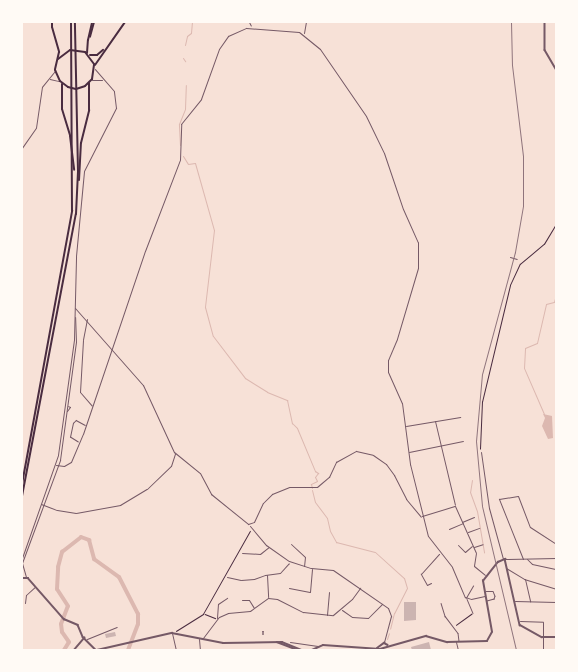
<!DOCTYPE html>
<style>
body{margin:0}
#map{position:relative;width:578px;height:672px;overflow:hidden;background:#f7e1d7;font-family:"Varela Round",sans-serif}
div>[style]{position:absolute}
.water>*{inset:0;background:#dcb8b0}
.stream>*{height:1px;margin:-0.5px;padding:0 0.5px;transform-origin:0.5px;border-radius:0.5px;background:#dcb8b0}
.river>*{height:4px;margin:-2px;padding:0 2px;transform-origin:2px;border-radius:2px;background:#dcb8b0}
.building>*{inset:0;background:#ccb4b1}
.path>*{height:0.5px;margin:-0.25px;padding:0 0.25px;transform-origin:0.25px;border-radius:0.25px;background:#4a2c40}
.service>*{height:0.5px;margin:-0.25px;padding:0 0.25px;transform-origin:0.25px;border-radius:0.25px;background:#755966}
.pedestrian>*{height:1px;margin:-0.5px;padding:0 0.5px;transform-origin:0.5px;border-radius:0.5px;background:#755966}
.minor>*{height:1px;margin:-0.5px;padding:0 0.5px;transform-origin:0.5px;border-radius:0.5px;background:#755966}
.tertiary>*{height:1.5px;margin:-0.75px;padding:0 0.75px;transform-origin:0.75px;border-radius:0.75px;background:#755966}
.secondary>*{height:1.5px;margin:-0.75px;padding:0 0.75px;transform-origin:0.75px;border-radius:0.75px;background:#4a2c40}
.primary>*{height:2px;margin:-1px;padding:0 1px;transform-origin:1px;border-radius:1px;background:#4a2c40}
.motorway>*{height:2px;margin:-1px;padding:0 1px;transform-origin:1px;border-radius:1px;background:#4a2c40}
.rail>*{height:1px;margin:-0.5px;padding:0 0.5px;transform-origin:0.5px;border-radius:0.5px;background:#8f747c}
span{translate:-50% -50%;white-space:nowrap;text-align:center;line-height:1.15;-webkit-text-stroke:4px #fffaf5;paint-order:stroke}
.frame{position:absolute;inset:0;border:23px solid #fffaf5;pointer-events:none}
</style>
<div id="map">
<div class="water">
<div style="clip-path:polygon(543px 414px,552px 416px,553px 438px,548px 439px,542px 426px,545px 418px)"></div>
</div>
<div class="stream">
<div style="left:185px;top:45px;width:9px;rotate:-77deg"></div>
<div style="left:187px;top:36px;width:5px;rotate:-37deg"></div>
<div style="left:191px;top:33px;width:11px;rotate:-85deg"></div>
<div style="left:183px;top:58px;width:4px;rotate:56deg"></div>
<div style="left:180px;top:145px;width:21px;rotate:-93deg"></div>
<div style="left:179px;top:124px;width:16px;rotate:-68deg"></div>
<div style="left:185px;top:109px;width:24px;rotate:-88deg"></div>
<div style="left:183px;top:156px;width:9px;rotate:58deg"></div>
<div style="left:188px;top:164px;width:7px;rotate:-8deg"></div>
<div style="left:195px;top:163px;width:70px;rotate:74.2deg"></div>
<div style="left:214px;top:230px;width:78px;rotate:96.7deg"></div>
<div style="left:205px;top:307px;width:30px;rotate:75deg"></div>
<div style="left:213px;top:336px;width:53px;rotate:52.7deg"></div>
<div style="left:245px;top:378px;width:26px;rotate:32deg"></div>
<div style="left:267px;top:392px;width:22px;rotate:22deg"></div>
<div style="left:287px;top:400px;width:24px;rotate:78deg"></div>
<div style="left:292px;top:423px;width:7px;rotate:45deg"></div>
<div style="left:297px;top:428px;width:47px;rotate:67.3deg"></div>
<div style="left:315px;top:471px;width:4px;rotate:34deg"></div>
<div style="left:318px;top:473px;width:5px;rotate:127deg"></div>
<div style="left:315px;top:477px;width:4px;rotate:63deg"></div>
<div style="left:317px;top:481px;width:7px;rotate:153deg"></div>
<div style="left:311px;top:484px;width:4px;rotate:76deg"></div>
<div style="left:544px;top:414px;width:50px;rotate:-113.5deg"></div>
<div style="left:524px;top:368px;width:20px;rotate:-87deg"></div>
<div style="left:525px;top:348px;width:13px;rotate:-23deg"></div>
<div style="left:537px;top:343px;width:40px;rotate:-77deg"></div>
<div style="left:546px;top:304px;width:8px;rotate:-14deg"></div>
<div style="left:554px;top:302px;width:7px;rotate:-74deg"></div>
<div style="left:472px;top:480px;width:12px;rotate:99deg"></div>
<div style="left:470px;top:492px;width:20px;rotate:70deg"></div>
<div style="left:477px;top:511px;width:42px;rotate:80.3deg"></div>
<div style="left:312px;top:490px;width:12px;rotate:76deg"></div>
<div style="left:315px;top:502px;width:20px;rotate:53deg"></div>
<div style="left:327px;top:518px;width:13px;rotate:77deg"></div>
<div style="left:330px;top:531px;width:13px;rotate:61deg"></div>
<div style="left:336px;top:542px;width:40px;rotate:14.4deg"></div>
<div style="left:375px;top:552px;width:39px;rotate:42deg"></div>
<div style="left:404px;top:578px;width:10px;rotate:73deg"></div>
<div style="left:407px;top:588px;width:28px;rotate:117deg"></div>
<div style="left:394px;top:613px;width:16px;rotate:104deg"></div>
<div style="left:387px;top:639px;width:6px;rotate:-72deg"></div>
</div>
<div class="river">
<div style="left:64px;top:650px;width:9px;rotate:-58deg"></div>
<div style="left:69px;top:642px;width:12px;rotate:-125deg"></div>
<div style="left:62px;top:632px;width:8px;rotate:-97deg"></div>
<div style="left:61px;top:624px;width:19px;rotate:-69deg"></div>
<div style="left:68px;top:606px;width:20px;rotate:-123deg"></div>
<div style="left:57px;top:589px;width:22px;rotate:-87deg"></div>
<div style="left:58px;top:567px;width:16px;rotate:-75deg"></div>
<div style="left:62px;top:552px;width:24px;rotate:-38deg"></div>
<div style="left:81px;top:537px;width:9px;rotate:21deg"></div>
<div style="left:89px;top:540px;width:20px;rotate:75deg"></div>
<div style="left:94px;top:559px;width:31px;rotate:36deg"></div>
<div style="left:119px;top:577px;width:42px;rotate:62.8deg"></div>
<div style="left:138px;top:614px;width:10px;rotate:90deg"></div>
<div style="left:138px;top:624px;width:28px;rotate:111deg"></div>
</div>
<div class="building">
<div style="clip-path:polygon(404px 602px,416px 602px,416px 620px,404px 621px)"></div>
<div style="clip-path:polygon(115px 632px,116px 636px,106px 638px,105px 634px)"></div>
<div style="clip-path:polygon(429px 642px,431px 650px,412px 650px,411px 647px)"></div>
</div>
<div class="path">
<div style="left:480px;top:449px;width:47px;rotate:-87.6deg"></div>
<div style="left:482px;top:402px;width:120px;rotate:-76.5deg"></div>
<div style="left:510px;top:285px;width:23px;rotate:-65deg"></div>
<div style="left:520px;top:264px;width:31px;rotate:-40deg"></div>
<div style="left:544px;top:244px;width:23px;rotate:-59deg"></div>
<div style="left:205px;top:614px;width:11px;rotate:22deg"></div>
<div style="left:456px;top:625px;width:19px;rotate:-36deg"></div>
<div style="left:176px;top:631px;width:32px;rotate:-32deg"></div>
<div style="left:203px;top:614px;width:95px;rotate:-60.5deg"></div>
<div style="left:263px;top:631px;width:3px;rotate:90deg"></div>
</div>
<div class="service">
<div style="left:50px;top:79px;width:9px;rotate:13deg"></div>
<div style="left:22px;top:148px;width:24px;rotate:-55deg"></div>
<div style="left:36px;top:128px;width:41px;rotate:-81.7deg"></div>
<div style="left:42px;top:87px;width:21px;rotate:-51deg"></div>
<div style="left:78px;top:442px;width:9px;rotate:-148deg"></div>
<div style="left:70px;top:437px;width:14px;rotate:-78deg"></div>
<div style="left:73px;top:423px;width:4px;rotate:-45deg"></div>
<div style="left:76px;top:420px;width:10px;rotate:29deg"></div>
<div style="left:486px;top:591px;width:7px"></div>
<div style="left:493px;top:591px;width:5px;rotate:68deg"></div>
<div style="left:495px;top:596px;width:3px;rotate:108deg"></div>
<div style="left:494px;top:599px;width:7px;rotate:164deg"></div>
<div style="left:466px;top:598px;width:14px;rotate:-60deg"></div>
<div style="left:467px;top:599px;width:15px;rotate:67deg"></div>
<div style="left:441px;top:603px;width:14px;rotate:73deg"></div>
<div style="left:445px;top:616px;width:21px;rotate:53deg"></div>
<div style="left:458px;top:633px;width:8px;rotate:83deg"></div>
</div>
<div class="pedestrian">
<div style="left:87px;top:639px;width:32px;rotate:-22deg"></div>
</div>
<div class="minor">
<div style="left:249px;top:22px;width:4px;rotate:63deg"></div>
<div style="left:304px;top:33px;width:11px;rotate:-80deg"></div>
<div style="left:92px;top:80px;width:10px"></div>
<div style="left:510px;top:257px;width:7px;rotate:16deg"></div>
<div style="left:75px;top:308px;width:103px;rotate:48.6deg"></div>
<div style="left:143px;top:385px;width:74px;rotate:65.2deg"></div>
<div style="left:174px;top:452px;width:33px;rotate:39deg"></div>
<div style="left:200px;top:473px;width:24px;rotate:62deg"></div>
<div style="left:211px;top:494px;width:48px;rotate:39deg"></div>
<div style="left:248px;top:524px;width:6px;rotate:-18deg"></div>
<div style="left:254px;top:522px;width:21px;rotate:-65deg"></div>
<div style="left:263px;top:503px;width:13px;rotate:-45deg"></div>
<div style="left:272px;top:494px;width:18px;rotate:-22deg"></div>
<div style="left:289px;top:487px;width:28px"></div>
<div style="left:317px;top:487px;width:16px;rotate:-40deg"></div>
<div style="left:329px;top:477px;width:17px;rotate:-65deg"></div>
<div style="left:336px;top:462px;width:23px;rotate:-29deg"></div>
<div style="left:356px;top:451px;width:17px;rotate:13deg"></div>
<div style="left:373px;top:455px;width:16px;rotate:35deg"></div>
<div style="left:386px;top:464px;width:14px;rotate:54deg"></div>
<div style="left:394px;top:475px;width:27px;rotate:63deg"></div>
<div style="left:406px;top:499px;width:23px;rotate:50deg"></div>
<div style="left:87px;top:319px;width:21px;rotate:101deg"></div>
<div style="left:83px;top:340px;width:52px;rotate:93.3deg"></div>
<div style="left:80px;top:392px;width:18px;rotate:49deg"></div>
<div style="left:67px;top:411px;width:5px;rotate:-53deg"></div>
<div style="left:70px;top:407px;width:2px;rotate:-153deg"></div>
<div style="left:435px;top:421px;width:86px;rotate:76.6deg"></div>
<div style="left:406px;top:426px;width:55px;rotate:-9.5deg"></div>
<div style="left:409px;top:452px;width:55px;rotate:-11.5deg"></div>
<div style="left:481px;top:452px;width:57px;rotate:81.9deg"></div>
<div style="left:489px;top:508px;width:53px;rotate:74.6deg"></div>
<div style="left:56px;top:465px;width:8px;rotate:7deg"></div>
<div style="left:64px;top:466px;width:8px;rotate:-30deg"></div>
<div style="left:71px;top:462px;width:30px;rotate:-67deg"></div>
<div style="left:83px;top:434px;width:193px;rotate:-71.3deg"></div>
<div style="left:145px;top:251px;width:97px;rotate:-69deg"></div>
<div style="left:180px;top:160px;width:36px;rotate:-88deg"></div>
<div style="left:181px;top:124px;width:32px;rotate:-51deg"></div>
<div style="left:201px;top:99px;width:53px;rotate:-70.2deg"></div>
<div style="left:219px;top:49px;width:16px;rotate:-55deg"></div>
<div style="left:228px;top:36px;width:20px;rotate:-24deg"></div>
<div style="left:246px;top:28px;width:53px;rotate:4.3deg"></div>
<div style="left:299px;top:32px;width:27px;rotate:39deg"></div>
<div style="left:320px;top:49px;width:81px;rotate:55.5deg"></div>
<div style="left:366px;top:116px;width:41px;rotate:64.1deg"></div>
<div style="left:384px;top:153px;width:59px;rotate:71.3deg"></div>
<div style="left:403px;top:209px;width:36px;rotate:66deg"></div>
<div style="left:418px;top:242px;width:26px;rotate:90deg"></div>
<div style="left:418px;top:268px;width:74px;rotate:106.5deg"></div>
<div style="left:397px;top:339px;width:23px;rotate:113deg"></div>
<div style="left:388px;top:360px;width:12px;rotate:90deg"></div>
<div style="left:388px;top:372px;width:34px;rotate:66deg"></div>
<div style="left:402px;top:403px;width:62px;rotate:82.5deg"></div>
<div style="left:410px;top:464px;width:74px;rotate:76deg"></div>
<div style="left:428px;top:536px;width:39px;rotate:52deg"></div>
<div style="left:452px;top:567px;width:33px;rotate:67deg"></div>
<div style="left:465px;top:597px;width:6px;rotate:18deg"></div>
<div style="left:471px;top:599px;width:14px;rotate:-12deg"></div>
<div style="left:41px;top:504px;width:17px;rotate:21deg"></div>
<div style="left:57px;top:510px;width:19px;rotate:9deg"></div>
<div style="left:76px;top:513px;width:45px;rotate:-10.3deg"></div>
<div style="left:120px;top:505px;width:31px;rotate:-31deg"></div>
<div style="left:147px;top:489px;width:33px;rotate:-44deg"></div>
<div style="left:171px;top:466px;width:13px;rotate:-72deg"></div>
<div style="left:422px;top:516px;width:34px;rotate:-17deg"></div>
<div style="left:455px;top:506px;width:51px;rotate:65.9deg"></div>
<div style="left:476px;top:553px;width:13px;rotate:99deg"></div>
<div style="left:474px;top:566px;width:14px;rotate:39deg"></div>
<div style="left:462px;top:522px;width:13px;rotate:-23deg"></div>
<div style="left:250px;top:526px;width:25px;rotate:50deg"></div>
<div style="left:266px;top:545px;width:28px;rotate:35deg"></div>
<div style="left:289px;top:561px;width:23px;rotate:18deg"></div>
<div style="left:311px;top:568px;width:22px;rotate:5deg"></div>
<div style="left:333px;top:570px;width:67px;rotate:34.6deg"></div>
<div style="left:388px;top:608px;width:9px;rotate:69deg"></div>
<div style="left:391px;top:616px;width:27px;rotate:105deg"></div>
<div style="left:449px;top:529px;width:15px;rotate:-23deg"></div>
<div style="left:468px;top:532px;width:12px;rotate:-20deg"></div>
<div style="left:291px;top:544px;width:19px;rotate:43deg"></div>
<div style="left:305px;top:557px;width:9px;rotate:96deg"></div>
<div style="left:458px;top:545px;width:10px;rotate:45deg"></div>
<div style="left:465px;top:552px;width:9px;rotate:-41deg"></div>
<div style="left:474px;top:547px;width:9px;rotate:-18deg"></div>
<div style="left:242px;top:553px;width:18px;rotate:3deg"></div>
<div style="left:260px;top:554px;width:11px;rotate:-38deg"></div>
<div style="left:22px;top:558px;width:109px;rotate:-70.7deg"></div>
<div style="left:58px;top:455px;width:116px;rotate:-82.1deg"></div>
<div style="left:74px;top:340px;width:84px;rotate:-88.6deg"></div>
<div style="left:76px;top:256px;width:85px;rotate:-84.6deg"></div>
<div style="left:84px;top:171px;width:71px;rotate:-63.1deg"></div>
<div style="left:116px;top:108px;width:17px;rotate:-97deg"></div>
<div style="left:114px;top:91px;width:29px;rotate:-131deg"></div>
<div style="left:505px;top:559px;width:51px;rotate:-1.1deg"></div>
<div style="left:523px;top:559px;width:65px;rotate:-111.8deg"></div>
<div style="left:499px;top:499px;width:19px;rotate:-9deg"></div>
<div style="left:518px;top:496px;width:33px;rotate:69deg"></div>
<div style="left:530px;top:527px;width:31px;rotate:33deg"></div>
<div style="left:527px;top:559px;width:7px;rotate:45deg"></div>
<div style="left:532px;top:564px;width:25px;rotate:12deg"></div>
<div style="left:22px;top:563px;width:110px;rotate:-69.7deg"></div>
<div style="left:60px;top:460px;width:119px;rotate:-82.3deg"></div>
<div style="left:76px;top:342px;width:25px;rotate:-92deg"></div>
<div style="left:22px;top:563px;width:15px;rotate:74deg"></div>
<div style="left:506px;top:568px;width:21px;rotate:31deg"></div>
<div style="left:524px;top:579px;width:34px;rotate:17deg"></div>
<div style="left:267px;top:575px;width:22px;rotate:87deg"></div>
<div style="left:227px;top:577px;width:14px;rotate:12deg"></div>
<div style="left:241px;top:580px;width:13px;rotate:-4deg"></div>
<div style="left:254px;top:579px;width:12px;rotate:-20deg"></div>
<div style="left:265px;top:575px;width:15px;rotate:-8deg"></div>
<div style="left:280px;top:573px;width:13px;rotate:-48deg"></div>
<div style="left:525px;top:579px;width:23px;rotate:77deg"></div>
<div style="left:431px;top:583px;width:4px;rotate:153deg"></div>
<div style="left:427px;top:585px;width:13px;rotate:-119deg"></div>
<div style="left:421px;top:574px;width:27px;rotate:-48deg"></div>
<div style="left:289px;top:588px;width:21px;rotate:11deg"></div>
<div style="left:310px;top:592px;width:23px;rotate:-85deg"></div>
<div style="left:242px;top:600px;width:7px"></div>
<div style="left:249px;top:600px;width:9px;rotate:58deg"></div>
<div style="left:515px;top:601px;width:41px;rotate:1.4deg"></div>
<div style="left:25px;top:603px;width:8px;rotate:-83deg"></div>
<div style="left:26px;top:595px;width:12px;rotate:-42deg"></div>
<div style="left:342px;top:610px;width:12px;rotate:35deg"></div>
<div style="left:352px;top:617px;width:16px;rotate:4deg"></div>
<div style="left:368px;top:618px;width:20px;rotate:-45deg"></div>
<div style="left:327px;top:615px;width:23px;rotate:-85deg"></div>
<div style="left:217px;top:618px;width:14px;rotate:-86deg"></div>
<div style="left:218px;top:604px;width:11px;rotate:-34deg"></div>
<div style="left:520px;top:621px;width:23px;rotate:2deg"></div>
<div style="left:543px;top:622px;width:28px;rotate:90deg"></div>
<div style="left:172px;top:633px;width:17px;rotate:77deg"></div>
<div style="left:203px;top:638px;width:26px;rotate:-53deg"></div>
<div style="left:219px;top:617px;width:10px;rotate:-24deg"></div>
<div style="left:228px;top:613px;width:22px;rotate:-5deg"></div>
<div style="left:250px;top:611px;width:22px;rotate:-36deg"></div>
<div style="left:268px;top:598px;width:9px;rotate:6deg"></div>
<div style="left:277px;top:599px;width:29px;rotate:27deg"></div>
<div style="left:303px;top:612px;width:30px;rotate:6deg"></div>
<div style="left:333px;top:615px;width:25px;rotate:-40deg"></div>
<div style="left:352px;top:599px;width:14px;rotate:-54deg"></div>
<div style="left:199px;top:639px;width:11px;rotate:85deg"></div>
<div style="left:290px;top:642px;width:28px;rotate:8deg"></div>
<div style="left:456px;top:642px;width:8px;rotate:76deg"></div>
</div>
<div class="tertiary">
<div style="left:545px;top:22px;width:28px;rotate:90deg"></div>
<div style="left:545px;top:50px;width:22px;rotate:60deg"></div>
<div style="left:22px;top:578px;width:6px"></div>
<div style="left:28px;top:578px;width:55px;rotate:48.7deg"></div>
<div style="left:64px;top:619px;width:15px;rotate:23deg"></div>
<div style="left:78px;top:625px;width:13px;rotate:67deg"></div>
<div style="left:83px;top:637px;width:18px;rotate:45deg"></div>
<div style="left:277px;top:642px;width:22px;rotate:21deg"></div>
<div style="left:377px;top:648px;width:9px;rotate:-36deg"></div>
<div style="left:384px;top:643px;width:4px;rotate:27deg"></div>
<div style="left:74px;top:650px;width:16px;rotate:-50deg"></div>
<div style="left:97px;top:650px;width:77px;rotate:-12.8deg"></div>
<div style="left:172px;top:633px;width:52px;rotate:11.1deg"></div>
<div style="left:223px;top:643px;width:59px;rotate:-1deg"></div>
<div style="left:282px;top:642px;width:22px;rotate:22deg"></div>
<div style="left:312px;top:650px;width:12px;rotate:-24deg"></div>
<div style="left:323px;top:645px;width:57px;rotate:4deg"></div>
<div style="left:380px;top:649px;width:48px;rotate:-15.8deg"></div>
<div style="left:426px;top:636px;width:22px;rotate:16deg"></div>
<div style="left:447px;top:642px;width:40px;rotate:-1.4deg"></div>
<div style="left:487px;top:641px;width:10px;rotate:-61deg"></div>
<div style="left:492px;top:632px;width:52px;rotate:-100deg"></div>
<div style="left:483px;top:581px;width:24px;rotate:-52deg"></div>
<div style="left:498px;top:562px;width:8px;rotate:-23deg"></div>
<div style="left:505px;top:559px;width:68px;rotate:77.2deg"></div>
<div style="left:520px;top:625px;width:25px;rotate:29deg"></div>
<div style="left:542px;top:637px;width:14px"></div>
</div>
<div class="secondary">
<div style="left:90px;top:37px;width:16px;rotate:-75deg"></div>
</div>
<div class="primary">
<div style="left:52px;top:27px;width:26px;rotate:74deg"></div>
<div style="left:59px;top:52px;width:18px;rotate:103deg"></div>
<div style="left:55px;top:70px;width:12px;rotate:66deg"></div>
<div style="left:60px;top:81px;width:10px;rotate:37deg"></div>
<div style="left:68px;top:87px;width:8px;rotate:14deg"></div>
<div style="left:76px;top:89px;width:9px;rotate:-18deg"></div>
<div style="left:85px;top:86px;width:10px;rotate:-45deg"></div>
<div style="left:92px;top:79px;width:15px;rotate:-82deg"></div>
<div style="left:94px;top:64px;width:15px;rotate:-127deg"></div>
<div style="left:85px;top:52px;width:15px;rotate:-172deg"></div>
<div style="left:70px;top:50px;width:15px;rotate:143deg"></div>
<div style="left:87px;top:53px;width:13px;rotate:-86deg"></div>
<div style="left:90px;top:55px;width:7px"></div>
<div style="left:97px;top:55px;width:8px;rotate:-40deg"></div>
<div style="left:95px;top:65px;width:52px;rotate:-55.1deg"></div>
</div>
<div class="motorway">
<div style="left:52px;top:27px;width:5px;rotate:-90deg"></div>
<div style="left:88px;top:40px;width:18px;rotate:-77deg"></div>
<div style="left:62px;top:84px;width:25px;rotate:90deg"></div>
<div style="left:62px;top:109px;width:28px;rotate:73deg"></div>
<div style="left:70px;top:136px;width:34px;rotate:83deg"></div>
<div style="left:79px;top:180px;width:37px;rotate:-87deg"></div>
<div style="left:81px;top:143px;width:34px;rotate:-76deg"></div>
<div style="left:89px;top:110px;width:27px;rotate:-90deg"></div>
<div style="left:22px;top:484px;width:278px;rotate:-79.6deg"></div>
<div style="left:72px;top:211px;width:189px;rotate:-90.3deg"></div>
<div style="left:22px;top:496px;width:287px;rotate:-79.2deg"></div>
<div style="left:76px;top:214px;width:43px;rotate:-87.3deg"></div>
<div style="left:78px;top:171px;width:149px;rotate:-91.2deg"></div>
</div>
<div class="rail">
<div style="left:511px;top:22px;width:43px;rotate:88.7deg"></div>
<div style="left:512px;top:65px;width:92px;rotate:83.1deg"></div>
<div style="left:523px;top:156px;width:50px;rotate:90deg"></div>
<div style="left:523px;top:206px;width:47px;rotate:99.9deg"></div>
<div style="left:515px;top:252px;width:126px;rotate:105.1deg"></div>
<div style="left:482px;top:374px;width:67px;rotate:95.1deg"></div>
<div style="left:476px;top:441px;width:65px;rotate:84.7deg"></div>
<div style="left:482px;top:506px;width:148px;rotate:76.7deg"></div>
</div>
<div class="frame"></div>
</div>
